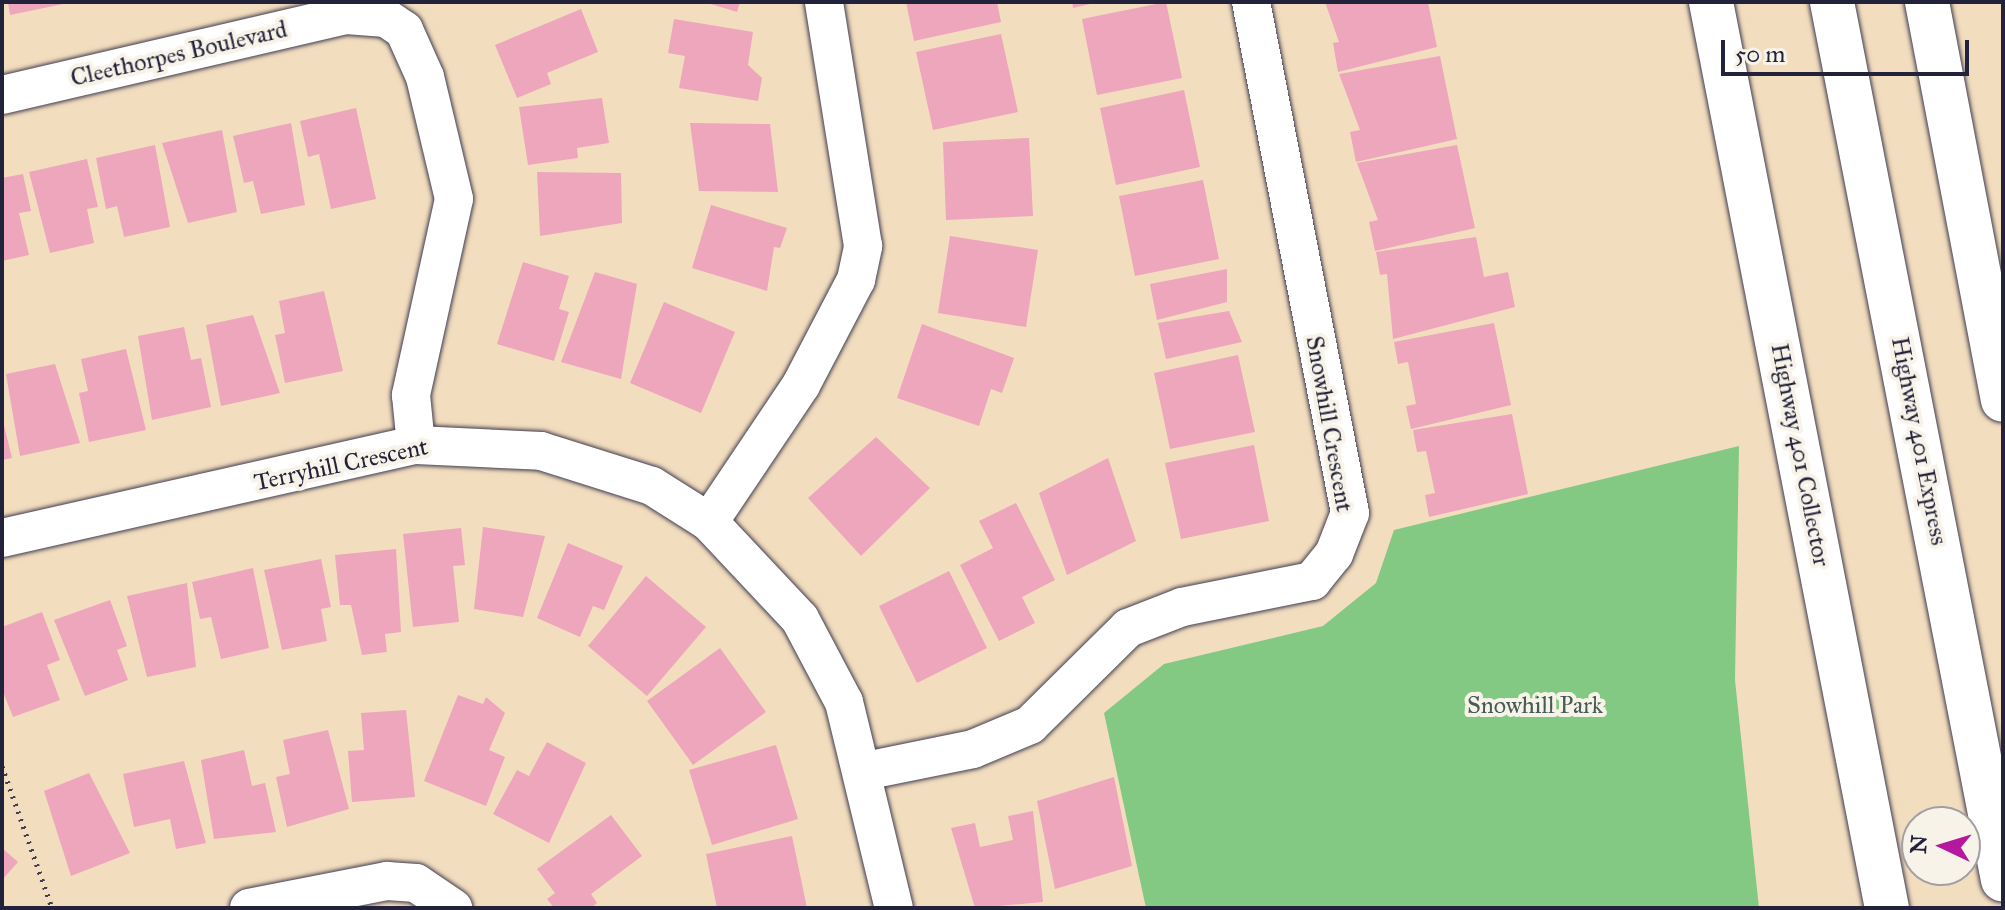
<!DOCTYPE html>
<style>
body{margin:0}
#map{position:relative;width:2005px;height:910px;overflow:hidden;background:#f3ddbf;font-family:"IM FELL Great Primer",serif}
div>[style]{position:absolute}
.green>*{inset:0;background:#83c983}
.building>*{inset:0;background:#eda6bc}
.path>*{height:5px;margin-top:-2.5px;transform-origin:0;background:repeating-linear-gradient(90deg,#413e4f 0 2px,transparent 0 8px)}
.roads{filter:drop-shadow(0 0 2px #413e4f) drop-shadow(0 0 2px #413e4f)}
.minor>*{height:38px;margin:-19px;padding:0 19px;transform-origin:19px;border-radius:19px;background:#fff}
.highway>*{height:44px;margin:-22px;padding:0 22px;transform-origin:22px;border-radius:22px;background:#fff}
span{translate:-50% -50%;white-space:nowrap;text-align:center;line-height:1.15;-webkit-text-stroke:8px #f7f3e8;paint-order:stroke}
.street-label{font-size:24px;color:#22223b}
.park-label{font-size:24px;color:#445c54}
.frame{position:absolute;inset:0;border:4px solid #22223b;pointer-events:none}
.north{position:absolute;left:1901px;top:806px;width:80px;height:80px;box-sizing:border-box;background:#f7f3e8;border:2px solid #a29fa3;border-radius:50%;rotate:274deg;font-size:22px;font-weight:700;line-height:32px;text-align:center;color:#22223b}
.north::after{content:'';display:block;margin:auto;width:28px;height:36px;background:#b5179e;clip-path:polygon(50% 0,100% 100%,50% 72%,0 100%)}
.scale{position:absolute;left:1721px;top:40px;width:248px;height:36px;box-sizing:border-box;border:4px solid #22223b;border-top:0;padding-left:10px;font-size:24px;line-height:28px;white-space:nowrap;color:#22223b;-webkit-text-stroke:6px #f7f3e8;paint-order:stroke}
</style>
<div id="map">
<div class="green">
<div style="clip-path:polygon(1739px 446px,1735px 680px,1759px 908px,1146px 908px,1104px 713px,1164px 664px,1323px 626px,1376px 583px,1394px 530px)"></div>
</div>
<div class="building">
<div style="clip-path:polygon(8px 2px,68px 2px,68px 3px,10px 15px)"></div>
<div style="clip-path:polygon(704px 2px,740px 2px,737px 12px)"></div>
<div style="clip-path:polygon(906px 2px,997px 2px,1001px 22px,914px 41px)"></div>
<div style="clip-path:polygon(1072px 2px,1094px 2px,1094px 3px,1073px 8px)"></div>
<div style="clip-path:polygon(1166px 2px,1182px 78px,1097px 95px,1082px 19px)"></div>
<div style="clip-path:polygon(1325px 2px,1428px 2px,1437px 47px,1338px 72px,1333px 43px,1339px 42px)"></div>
<div style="clip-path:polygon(581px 9px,598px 52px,547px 73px,551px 84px,517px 98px,495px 45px)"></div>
<div style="clip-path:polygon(674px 19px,753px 32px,748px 65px,762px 78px,758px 101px,679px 88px,685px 56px,668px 53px)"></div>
<div style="clip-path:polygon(1001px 34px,1018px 112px,933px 130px,916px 52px)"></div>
<div style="clip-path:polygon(1440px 56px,1457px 139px,1356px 162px,1350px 132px,1360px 130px,1339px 74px)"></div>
<div style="clip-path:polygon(1184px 90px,1200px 167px,1116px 185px,1100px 108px)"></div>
<div style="clip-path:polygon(602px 98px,609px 143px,577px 148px,578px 158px,528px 165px,519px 107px)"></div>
<div style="clip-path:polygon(356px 108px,376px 199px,331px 209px,319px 154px,308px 157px,300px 121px)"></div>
<div style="clip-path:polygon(291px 123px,305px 205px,261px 214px,253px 181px,244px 183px,233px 136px)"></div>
<div style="clip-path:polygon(690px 123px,770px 124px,778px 192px,699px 191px)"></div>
<div style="clip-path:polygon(222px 130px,237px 212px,188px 223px,162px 143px)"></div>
<div style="clip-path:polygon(1029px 138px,1033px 216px,946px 220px,943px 142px)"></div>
<div style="clip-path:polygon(155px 145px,170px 227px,124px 237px,117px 206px,106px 209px,96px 158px)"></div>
<div style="clip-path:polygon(1457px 145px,1475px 228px,1375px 251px,1369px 222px,1378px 220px,1357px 163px)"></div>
<div style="clip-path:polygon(87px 159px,98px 207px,87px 209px,94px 243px,50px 253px,29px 172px)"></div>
<div style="clip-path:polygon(537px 172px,621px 173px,622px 223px,540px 236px)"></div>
<div style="clip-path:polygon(23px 174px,31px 211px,19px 213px,29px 255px,2px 261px,2px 178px)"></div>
<div style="clip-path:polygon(1203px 180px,1219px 259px,1135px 276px,1119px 196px)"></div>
<div style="clip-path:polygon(711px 205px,787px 228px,780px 248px,774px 247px,767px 291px,692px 268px)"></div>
<div style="clip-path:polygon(950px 236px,1038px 250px,1026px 327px,938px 313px)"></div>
<div style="clip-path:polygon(1476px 237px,1484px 277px,1508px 272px,1515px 307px,1393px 339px,1387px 274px,1380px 275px,1376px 252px)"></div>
<div style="clip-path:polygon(523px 262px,569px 276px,559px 309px,569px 312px,554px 361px,497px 344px)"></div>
<div style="clip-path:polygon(1227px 269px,1227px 302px,1157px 320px,1150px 284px)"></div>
<div style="clip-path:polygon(595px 272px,637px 284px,621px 379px,561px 362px)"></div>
<div style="clip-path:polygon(324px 291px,343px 371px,285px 383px,275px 335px,285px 333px,279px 301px)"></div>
<div style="clip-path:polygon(664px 302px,735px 332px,701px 413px,630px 383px)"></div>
<div style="clip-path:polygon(1229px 311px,1242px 342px,1166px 359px,1158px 323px)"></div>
<div style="clip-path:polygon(253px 315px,280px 393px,221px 406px,206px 325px)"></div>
<div style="clip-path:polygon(1494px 323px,1511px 405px,1411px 429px,1406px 406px,1416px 404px,1408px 362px,1398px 364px,1394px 342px)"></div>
<div style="clip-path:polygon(922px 324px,1014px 358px,1002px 393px,991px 389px,979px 426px,897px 398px)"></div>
<div style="clip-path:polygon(184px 327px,191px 360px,201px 358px,211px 407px,152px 420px,138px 336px)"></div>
<div style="clip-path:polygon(126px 349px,146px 430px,89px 442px,79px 393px,88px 391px,81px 359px)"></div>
<div style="clip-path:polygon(1238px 355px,1255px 432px,1170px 449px,1154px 373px)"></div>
<div style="clip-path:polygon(55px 364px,80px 443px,20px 456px,6px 374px)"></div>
<div style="clip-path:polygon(1512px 414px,1528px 494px,1429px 517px,1425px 495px,1435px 493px,1426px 451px,1417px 452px,1413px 430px)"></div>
<div style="clip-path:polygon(3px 421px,12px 458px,2px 460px,2px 422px)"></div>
<div style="clip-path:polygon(876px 437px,930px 488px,861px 556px,808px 498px)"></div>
<div style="clip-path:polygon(1254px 445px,1269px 521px,1181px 539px,1165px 463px)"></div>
<div style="clip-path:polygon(1108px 458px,1136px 541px,1067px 575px,1039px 493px)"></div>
<div style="clip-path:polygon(1016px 503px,1055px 580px,1022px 597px,1035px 623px,999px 641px,960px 565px,993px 548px,979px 521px)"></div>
<div style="clip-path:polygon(483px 527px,545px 536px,523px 617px,474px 609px)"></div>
<div style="clip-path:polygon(461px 528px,465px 565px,453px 566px,459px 622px,413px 627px,403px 534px)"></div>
<div style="clip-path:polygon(568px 543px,623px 566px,604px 610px,593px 606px,580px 637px,537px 618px)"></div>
<div style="clip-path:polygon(396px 549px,401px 632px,385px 634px,387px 652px,362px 655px,351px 605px,340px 605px,335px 555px)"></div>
<div style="clip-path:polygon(321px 559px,331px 607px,321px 609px,327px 641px,282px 650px,264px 570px)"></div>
<div style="clip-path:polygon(253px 568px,269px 648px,221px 659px,211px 617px,200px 619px,192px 582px)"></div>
<div style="clip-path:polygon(949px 571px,987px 648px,917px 683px,879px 606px)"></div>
<div style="clip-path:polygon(646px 576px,706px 627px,647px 696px,588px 646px)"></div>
<div style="clip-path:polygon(187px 583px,196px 667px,147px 677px,127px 596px)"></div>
<div style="clip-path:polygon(110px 600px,127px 646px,117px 650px,128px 680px,85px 696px,54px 620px)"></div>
<div style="clip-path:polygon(42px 612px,60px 660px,47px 665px,60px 700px,13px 717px,2px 689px,2px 627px)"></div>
<div style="clip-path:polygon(720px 648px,766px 712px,693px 765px,647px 701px)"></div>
<div style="clip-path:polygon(458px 695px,483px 704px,486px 697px,505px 713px,489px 750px,505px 757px,486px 806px,424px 781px)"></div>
<div style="clip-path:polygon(406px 710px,415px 797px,352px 802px,348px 751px,364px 750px,361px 713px)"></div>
<div style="clip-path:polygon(328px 730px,349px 809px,287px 827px,276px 777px,290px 774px,283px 740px)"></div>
<div style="clip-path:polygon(547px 742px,586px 763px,549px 843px,493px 814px,517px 770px,529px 776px)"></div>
<div style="clip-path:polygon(776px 745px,798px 819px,712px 845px,689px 770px)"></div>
<div style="clip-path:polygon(244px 750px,252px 786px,265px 783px,276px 832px,214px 839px,201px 760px)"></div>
<div style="clip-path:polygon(184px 761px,206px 843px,176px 849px,170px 819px,134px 827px,123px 774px)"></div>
<div style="clip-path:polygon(89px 773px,130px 853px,71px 876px,44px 791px)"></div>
<div style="clip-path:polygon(1114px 777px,1132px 866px,1055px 889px,1037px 801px)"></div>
<div style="clip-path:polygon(1033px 811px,1043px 902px,975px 908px,951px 828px,975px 823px,980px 847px,1013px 840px,1008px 816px)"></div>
<div style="clip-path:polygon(611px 815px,642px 856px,591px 894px,597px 903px,591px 908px,554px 908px,547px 899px,555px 893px,537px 869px)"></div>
<div style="clip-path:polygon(792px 836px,807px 908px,717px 908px,706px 854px)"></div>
<div style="clip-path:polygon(2px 848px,18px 862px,2px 880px)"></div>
</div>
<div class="path">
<div style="left:2px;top:766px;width:151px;rotate:70.6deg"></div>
</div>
<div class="roads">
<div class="minor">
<div style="left:2px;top:95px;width:353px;rotate:-13.1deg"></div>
<div style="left:346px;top:15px;width:40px;rotate:4.3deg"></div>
<div style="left:386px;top:18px;width:22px;rotate:34deg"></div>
<div style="left:404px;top:30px;width:51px;rotate:65.9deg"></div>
<div style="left:425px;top:77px;width:125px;rotate:76.6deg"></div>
<div style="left:454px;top:199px;width:201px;rotate:102.4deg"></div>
<div style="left:411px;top:395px;width:50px;rotate:84.3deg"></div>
<div style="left:709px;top:522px;width:165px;rotate:-56.1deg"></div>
<div style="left:801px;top:385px;width:119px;rotate:-62.4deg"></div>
<div style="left:856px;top:280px;width:35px;rotate:-78deg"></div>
<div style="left:863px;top:246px;width:247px;rotate:-99.1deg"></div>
<div style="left:2px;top:538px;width:424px;rotate:-12.7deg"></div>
<div style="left:416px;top:445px;width:125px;rotate:2.7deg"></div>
<div style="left:541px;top:451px;width:116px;rotate:17.5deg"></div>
<div style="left:652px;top:486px;width:67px;rotate:32.3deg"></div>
<div style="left:709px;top:522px;width:133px;rotate:46.8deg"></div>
<div style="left:800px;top:619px;width:94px;rotate:62.1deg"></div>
<div style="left:844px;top:702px;width:212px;rotate:76.4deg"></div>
<div style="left:865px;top:771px;width:110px;rotate:-11.5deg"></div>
<div style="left:973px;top:749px;width:62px;rotate:-22.8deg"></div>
<div style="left:1030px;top:725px;width:138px;rotate:-44.7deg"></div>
<div style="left:1128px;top:628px;width:58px;rotate:-21.3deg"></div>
<div style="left:1182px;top:607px;width:133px;rotate:-11.3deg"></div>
<div style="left:1312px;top:581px;width:35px;rotate:-51deg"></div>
<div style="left:1334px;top:554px;width:44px;rotate:-68.7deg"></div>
<div style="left:1350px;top:513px;width:521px;rotate:-100.96deg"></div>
<div style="left:249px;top:908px;width:141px;rotate:-11.1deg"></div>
<div style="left:387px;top:881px;width:29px;rotate:4deg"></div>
<div style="left:416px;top:883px;width:45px;rotate:34deg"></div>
</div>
<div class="highway">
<div style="left:1711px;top:2px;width:923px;rotate:79.01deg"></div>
<div style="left:1832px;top:2px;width:894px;rotate:78.98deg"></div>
<div style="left:1927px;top:2px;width:405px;rotate:79.2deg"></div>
</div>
</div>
<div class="street-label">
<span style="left:179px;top:54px;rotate:-13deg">Cleethorpes Boulevard</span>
<span style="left:1329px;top:424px;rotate:80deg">Snowhill Crescent</span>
<span style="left:1919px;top:441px;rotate:79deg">Highway 401 Express</span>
<span style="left:1800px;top:455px;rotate:79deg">Highway 401 Collector</span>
<span style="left:341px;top:465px;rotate:-12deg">Terryhill Crescent</span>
</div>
<div class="park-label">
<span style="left:1535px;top:706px">Snowhill Park</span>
</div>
<div class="frame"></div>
<div class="north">N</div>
<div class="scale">50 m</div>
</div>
